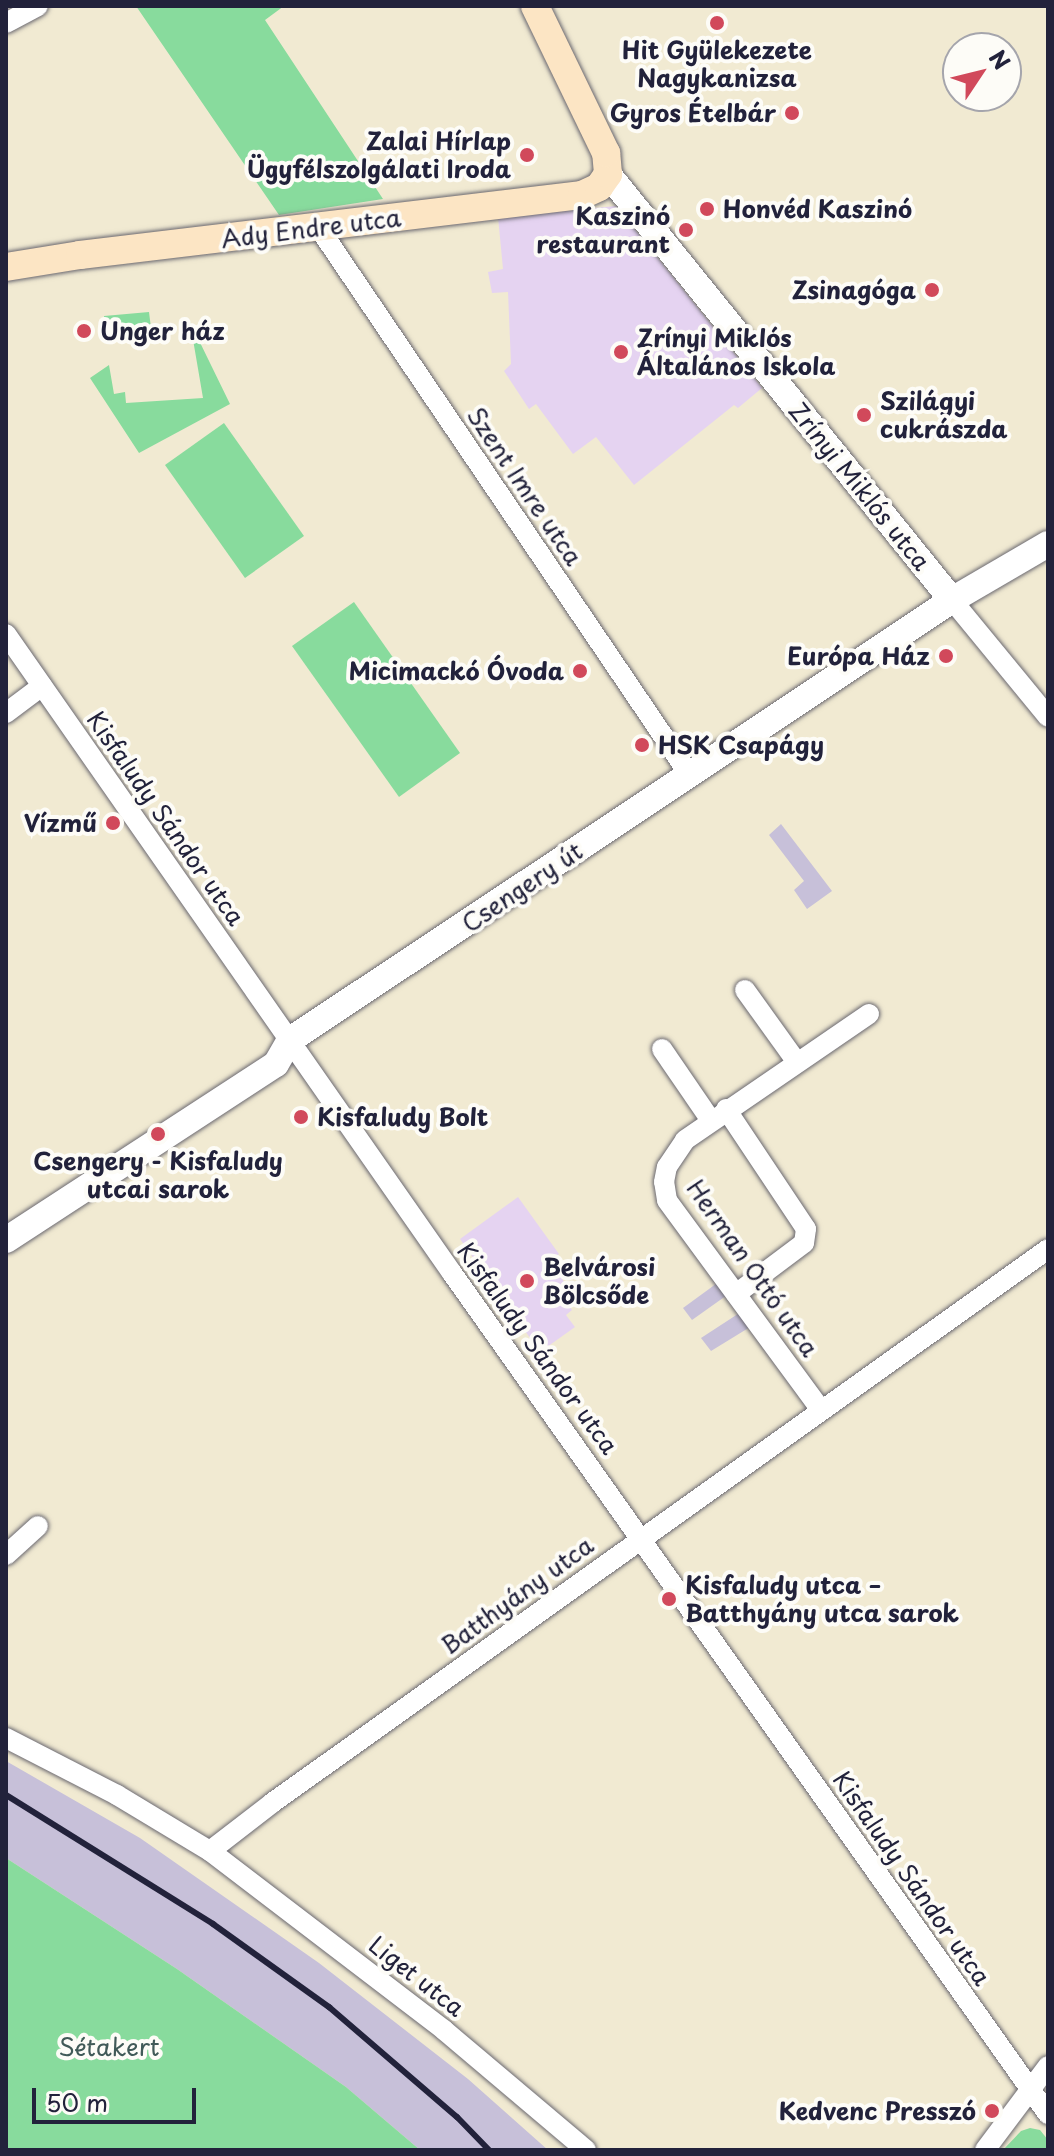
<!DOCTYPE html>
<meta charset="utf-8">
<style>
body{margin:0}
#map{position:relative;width:1054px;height:2156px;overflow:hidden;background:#f1ead2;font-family:"Playpen Sans",sans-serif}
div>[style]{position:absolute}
.built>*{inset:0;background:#e5d3f1}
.industrial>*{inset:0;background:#c7c0d9}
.green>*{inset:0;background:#88db9d}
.roads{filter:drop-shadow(0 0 2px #6a6870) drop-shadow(0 0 2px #6a6870)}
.minor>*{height:20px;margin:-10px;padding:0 10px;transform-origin:10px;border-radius:10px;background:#fff}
.tertiary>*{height:26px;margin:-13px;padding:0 13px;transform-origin:13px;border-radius:13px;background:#fff}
.secondary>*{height:28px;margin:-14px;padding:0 14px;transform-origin:14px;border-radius:14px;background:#fce5c4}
.rail>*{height:6px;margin:-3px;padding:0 3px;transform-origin:3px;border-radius:3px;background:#22223b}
.dots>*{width:22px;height:22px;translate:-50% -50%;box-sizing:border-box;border:4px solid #fdfcf7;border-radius:50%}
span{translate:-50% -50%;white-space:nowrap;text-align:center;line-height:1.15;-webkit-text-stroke:8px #fdfcf7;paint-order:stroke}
.poi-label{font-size:24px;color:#22223b;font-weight:700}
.right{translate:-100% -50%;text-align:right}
.left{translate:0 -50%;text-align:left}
.street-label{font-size:24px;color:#22223b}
.park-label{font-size:24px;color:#415a58}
.frame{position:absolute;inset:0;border:8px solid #22223b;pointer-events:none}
.north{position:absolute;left:942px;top:32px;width:80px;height:80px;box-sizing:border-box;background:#fdfcf7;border:2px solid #a5a5ac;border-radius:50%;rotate:55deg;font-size:22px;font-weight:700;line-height:32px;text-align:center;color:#22223b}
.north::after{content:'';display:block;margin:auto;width:28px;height:36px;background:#d1495b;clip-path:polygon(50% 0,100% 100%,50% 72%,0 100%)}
.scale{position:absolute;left:32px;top:2088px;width:164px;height:36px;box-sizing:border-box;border:4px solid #22223b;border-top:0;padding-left:10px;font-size:24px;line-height:28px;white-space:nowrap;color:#22223b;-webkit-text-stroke:6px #fdfcf7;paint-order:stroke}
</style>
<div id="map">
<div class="built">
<div style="clip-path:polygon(616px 206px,762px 388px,738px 408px,734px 405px,634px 485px,596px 437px,573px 454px,536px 404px,529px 409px,504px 371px,511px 364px,508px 292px,492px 293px,488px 272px,503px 269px,498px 217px)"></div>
<div style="clip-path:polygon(518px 1197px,559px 1254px,549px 1261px,570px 1290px,562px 1296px,572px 1310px,566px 1315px,575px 1327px,540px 1352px,460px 1239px)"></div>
</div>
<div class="industrial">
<div style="clip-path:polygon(781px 824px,832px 891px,807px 909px,794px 890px,804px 881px,769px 835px)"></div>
<div style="clip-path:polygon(720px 1281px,730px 1293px,692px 1320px,683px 1308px)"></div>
<div style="clip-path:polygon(744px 1310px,755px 1324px,711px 1351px,701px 1338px)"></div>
<div style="clip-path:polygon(6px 1761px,140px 1838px,319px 1963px,468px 2079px,548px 2150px,420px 2150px,346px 2087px,177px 1969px,6px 1858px)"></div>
</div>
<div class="green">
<div style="clip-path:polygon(136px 6px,284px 6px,265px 20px,383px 199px,279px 215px)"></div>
<div style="clip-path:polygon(149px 312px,151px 328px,105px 334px,104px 316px)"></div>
<div style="clip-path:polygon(190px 322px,230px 404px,139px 453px,90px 378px,109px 365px,114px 394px,125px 392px,126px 403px,203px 398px)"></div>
<div style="clip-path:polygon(224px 423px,304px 536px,245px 578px,165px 465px)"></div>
<div style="clip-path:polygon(354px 602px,460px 753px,399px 797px,292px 646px)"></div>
<div style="clip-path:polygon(6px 1858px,177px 1969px,346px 2087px,420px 2150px,6px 2150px)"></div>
<div style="clip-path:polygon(1030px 2128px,1040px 2130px,1048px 2140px,1048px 2150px,1003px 2150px,1021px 2131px)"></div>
</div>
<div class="roads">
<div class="minor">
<div style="left:6px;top:23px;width:36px;rotate:-28deg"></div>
<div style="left:319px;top:228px;width:660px;rotate:55.88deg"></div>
<div style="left:952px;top:600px;width:151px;rotate:50.6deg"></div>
<div style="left:6px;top:634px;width:779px;rotate:55.09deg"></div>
<div style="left:452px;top:1273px;width:1031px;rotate:54.68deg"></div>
<div style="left:6px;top:713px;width:45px;rotate:-36.9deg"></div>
<div style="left:745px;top:990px;width:87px;rotate:54.3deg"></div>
<div style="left:662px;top:1049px;width:85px;rotate:55.6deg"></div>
<div style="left:726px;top:1109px;width:144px;rotate:56.3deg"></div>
<div style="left:806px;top:1229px;width:14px;rotate:98deg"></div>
<div style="left:804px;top:1243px;width:85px;rotate:143.1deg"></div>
<div style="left:821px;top:1410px;width:260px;rotate:-126.3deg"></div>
<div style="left:667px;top:1200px;width:18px;rotate:-99deg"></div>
<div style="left:664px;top:1182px;width:15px;rotate:-79deg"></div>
<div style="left:667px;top:1167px;width:32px;rotate:-56deg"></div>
<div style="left:685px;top:1140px;width:223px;rotate:-34.4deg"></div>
<div style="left:6px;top:1555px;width:43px;rotate:-42.2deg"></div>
<div style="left:6px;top:1738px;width:125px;rotate:27.2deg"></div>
<div style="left:117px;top:1795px;width:109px;rotate:31.1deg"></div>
<div style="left:210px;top:1851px;width:295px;rotate:37.4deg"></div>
<div style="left:444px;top:2030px;width:186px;rotate:40.2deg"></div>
<div style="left:210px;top:1851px;width:78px;rotate:-37.7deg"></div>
<div style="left:272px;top:1803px;width:953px;rotate:-35.52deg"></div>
<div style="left:985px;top:2150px;width:105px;rotate:-53.1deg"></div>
</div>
<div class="tertiary">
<div style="left:608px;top:174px;width:548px;rotate:51.08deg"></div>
<div style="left:6px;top:1240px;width:322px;rotate:-33.1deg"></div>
<div style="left:276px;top:1064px;width:28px;rotate:-60deg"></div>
<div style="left:290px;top:1040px;width:795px;rotate:-33.61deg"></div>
<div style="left:952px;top:600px;width:111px;rotate:-30.3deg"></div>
</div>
<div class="secondary">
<div style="left:6px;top:267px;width:75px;rotate:-9.2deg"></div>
<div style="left:80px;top:255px;width:506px;rotate:-6.82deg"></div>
<div style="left:582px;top:195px;width:19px;rotate:-25deg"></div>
<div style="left:599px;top:187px;width:16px;rotate:-55deg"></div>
<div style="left:608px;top:174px;width:21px;rotate:-95deg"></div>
<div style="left:606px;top:153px;width:163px;rotate:-115.8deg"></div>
</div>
</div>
<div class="rail">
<div style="left:6px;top:1795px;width:244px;rotate:31.9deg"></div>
<div style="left:213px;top:1924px;width:143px;rotate:35.6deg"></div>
<div style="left:329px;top:2007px;width:169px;rotate:40.7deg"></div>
<div style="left:457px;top:2117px;width:46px;rotate:45.9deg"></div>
</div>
<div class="dots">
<div style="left:717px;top:23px;background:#d1495b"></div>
<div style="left:792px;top:113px;background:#d1495b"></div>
<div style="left:527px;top:155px;background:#d1495b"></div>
<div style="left:707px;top:209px;background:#d1495b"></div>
<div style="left:686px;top:230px;background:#d1495b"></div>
<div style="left:932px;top:290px;background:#d1495b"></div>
<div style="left:84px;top:331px;background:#d1495b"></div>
<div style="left:621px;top:352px;background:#d1495b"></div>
<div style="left:864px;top:415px;background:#d1495b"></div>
<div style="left:946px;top:656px;background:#d1495b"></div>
<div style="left:580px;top:671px;background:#d1495b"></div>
<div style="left:642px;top:745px;background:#d1495b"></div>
<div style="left:113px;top:823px;background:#d1495b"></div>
<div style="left:301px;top:1117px;background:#d1495b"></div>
<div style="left:158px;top:1134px;background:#d1495b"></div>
<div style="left:527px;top:1281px;background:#d1495b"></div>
<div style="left:669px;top:1599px;background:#d1495b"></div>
<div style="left:992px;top:2111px;background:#d1495b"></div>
</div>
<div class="poi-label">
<span style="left:717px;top:64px">Hit Gyülekezete<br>Nagykanizsa</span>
<span class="right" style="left:776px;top:113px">Gyros Ételbár</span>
<span class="right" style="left:511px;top:155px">Zalai Hírlap<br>Ügyfélszolgálati Iroda</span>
<span class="left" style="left:723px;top:209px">Honvéd Kaszinó</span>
<span class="right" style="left:670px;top:230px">Kaszinó<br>restaurant</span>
<span class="right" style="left:916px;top:290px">Zsinagóga</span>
<span class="left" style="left:100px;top:331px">Unger ház</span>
<span class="left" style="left:637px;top:352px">Zrínyi Miklós<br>Általános Iskola</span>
<span class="left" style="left:880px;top:415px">Szilágyi<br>cukrászda</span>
<span class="right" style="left:930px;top:656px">Európa Ház</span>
<span class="right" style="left:564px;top:671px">Micimackó Óvoda</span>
<span class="left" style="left:658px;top:745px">HSK Csapágy</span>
<span class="right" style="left:97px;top:823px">Vízmű</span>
<span class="left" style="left:317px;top:1117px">Kisfaludy Bolt</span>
<span style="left:158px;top:1175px">Csengery - Kisfaludy<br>utcai sarok</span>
<span class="left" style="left:543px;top:1281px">Belvárosi<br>Bölcsőde</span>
<span class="left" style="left:685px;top:1599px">Kisfaludy utca –<br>Batthyány utca sarok</span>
<span class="right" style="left:976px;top:2111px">Kedvenc Presszó</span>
</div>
<div class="street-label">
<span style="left:311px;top:228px;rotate:-7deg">Ady Endre utca</span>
<span style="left:525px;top:486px;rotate:56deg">Szent Imre utca</span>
<span style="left:860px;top:486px;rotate:51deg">Zrínyi Miklós utca</span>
<span style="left:166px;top:818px;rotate:55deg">Kisfaludy Sándor utca</span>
<span style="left:522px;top:887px;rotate:-34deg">Csengery út</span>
<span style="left:753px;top:1268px;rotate:55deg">Herman Ottó utca</span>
<span style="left:538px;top:1348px;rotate:54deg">Kisfaludy Sándor utca</span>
<span style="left:517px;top:1595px;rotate:-36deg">Batthyány utca</span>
<span style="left:912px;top:1878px;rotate:55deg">Kisfaludy Sándor utca</span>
<span style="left:417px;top:1976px;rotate:38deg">Liget utca</span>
</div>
<div class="park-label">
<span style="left:109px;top:2047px">Sétakert</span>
</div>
<div class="frame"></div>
<div class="north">N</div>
<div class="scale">50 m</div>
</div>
